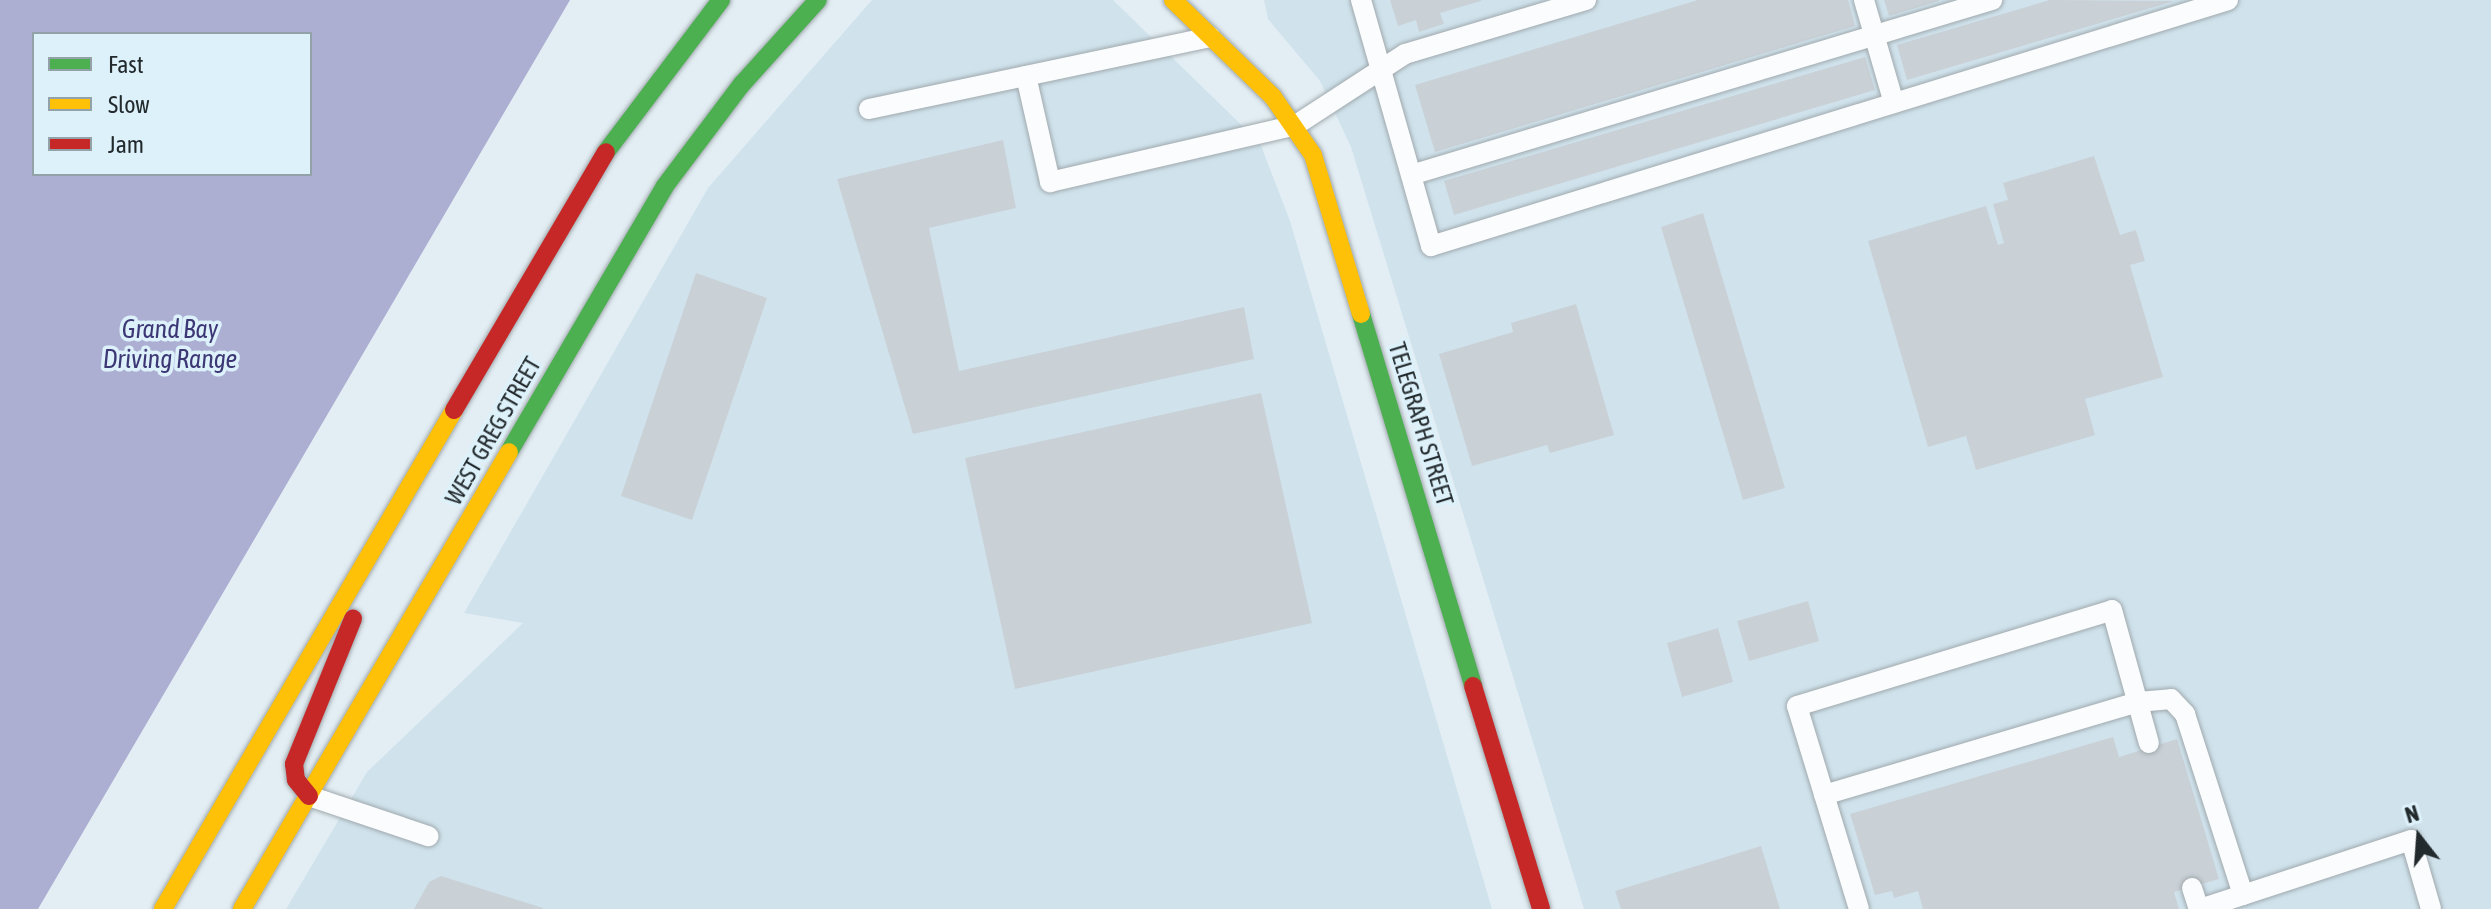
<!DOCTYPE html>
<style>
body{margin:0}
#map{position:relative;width:2491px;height:909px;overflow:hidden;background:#e3eef4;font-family:"Asap Condensed",sans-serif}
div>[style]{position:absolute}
.built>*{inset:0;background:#d0e3ed}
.water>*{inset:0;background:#acaed2}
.building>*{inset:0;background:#c9d0d6}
.roads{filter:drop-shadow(0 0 2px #a0a9ad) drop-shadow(0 0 2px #a0a9ad)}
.lane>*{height:20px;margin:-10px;padding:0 10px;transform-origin:10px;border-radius:10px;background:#fbfcfd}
.fast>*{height:18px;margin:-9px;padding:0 9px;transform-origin:9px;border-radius:9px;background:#4caf50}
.slow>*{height:18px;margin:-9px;padding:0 9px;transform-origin:9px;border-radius:9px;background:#ffc107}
.jam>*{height:18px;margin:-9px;padding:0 9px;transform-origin:9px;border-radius:9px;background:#c62828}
span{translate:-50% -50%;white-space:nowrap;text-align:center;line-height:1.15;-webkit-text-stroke:7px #ddf1fa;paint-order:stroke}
.street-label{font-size:24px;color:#232a2d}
.water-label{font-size:26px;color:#3d3875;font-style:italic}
.legend{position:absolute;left:32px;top:32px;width:280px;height:144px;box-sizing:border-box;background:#ddf1fa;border:2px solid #93a1a8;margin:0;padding:10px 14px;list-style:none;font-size:24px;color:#232a2d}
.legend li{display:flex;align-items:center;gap:16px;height:40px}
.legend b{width:40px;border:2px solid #93a1a8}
.north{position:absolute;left:2379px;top:797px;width:80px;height:80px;-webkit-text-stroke:6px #ddf1fa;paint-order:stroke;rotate:343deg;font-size:22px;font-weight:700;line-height:32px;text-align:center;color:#232a2d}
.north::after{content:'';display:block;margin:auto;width:28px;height:36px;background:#232a2d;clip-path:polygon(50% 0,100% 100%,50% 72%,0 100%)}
</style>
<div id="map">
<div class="built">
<div style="clip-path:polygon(872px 0,1113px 0,1260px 143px,1290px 221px,1492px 909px,286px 909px,367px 772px,523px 623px,464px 613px,708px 188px)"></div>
<div style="clip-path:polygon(1264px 0,2491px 0,2491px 909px,1584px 909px,1351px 147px,1320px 81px,1268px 19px)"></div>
</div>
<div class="water">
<div style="clip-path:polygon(evenodd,0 0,570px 0,38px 909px,0 909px,0 0,34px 34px,310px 34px,310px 174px,34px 174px,34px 34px)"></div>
</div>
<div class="building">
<div style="clip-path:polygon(1390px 0,1481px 0,1481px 1px,1440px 13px,1444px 24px,1419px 32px,1416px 20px,1398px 26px)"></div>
<div style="clip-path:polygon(1698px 0,1848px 0,1855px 26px,1435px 152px,1415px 85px)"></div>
<div style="clip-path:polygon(1884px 0,1939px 0,1939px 1px,1889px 16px)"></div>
<div style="clip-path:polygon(2050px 0,2174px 1px,1907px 80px,1897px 45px)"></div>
<div style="clip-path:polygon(1865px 57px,1875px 90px,1454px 215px,1444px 181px)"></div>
<div style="clip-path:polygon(1003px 140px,1016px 208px,929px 228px,959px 371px,1244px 307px,1254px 359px,913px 434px,837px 179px)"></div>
<div style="clip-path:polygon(2094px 156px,2120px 235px,2136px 230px,2145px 261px,2130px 265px,2163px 377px,2085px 399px,2095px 435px,1976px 470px,1966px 436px,1928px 447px,1868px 241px,1986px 206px,1998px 245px,2004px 243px,1993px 204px,2008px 200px,2003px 183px)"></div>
<div style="clip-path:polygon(1703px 213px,1785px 488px,1743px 500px,1661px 227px)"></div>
<div style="clip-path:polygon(696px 273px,767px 298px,692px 520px,621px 496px)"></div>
<div style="clip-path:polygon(1576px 304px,1614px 435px,1550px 453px,1547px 445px,1472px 466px,1439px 354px,1513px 332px,1511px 323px)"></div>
<div style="clip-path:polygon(1261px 393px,1312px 623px,1015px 689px,965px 458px)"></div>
<div style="clip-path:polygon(1808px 601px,1819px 641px,1749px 661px,1737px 621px)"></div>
<div style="clip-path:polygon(1718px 628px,1733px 682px,1682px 697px,1667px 643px)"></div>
<div style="clip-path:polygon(2113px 737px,2119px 757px,2177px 739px,2219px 879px,2174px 892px,2179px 909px,1923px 909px,1918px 891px,1894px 898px,1892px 891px,1875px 895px,1850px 814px)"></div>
<div style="clip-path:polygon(1761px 846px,1780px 909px,1621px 909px,1615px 891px)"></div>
<div style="clip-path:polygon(441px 876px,543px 908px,543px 909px,414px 909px,429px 882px)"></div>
</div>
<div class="roads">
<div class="lane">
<div style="left:1361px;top:0;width:256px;rotate:74.1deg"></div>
<div style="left:1431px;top:246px;width:834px;rotate:-17.15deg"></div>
<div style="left:1864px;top:0;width:107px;rotate:73.8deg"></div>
<div style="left:1026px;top:76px;width:109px;rotate:77.2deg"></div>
<div style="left:1050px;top:182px;width:253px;rotate:-13deg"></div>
<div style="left:1296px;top:125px;width:130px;rotate:-33.1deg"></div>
<div style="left:1405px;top:54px;width:189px;rotate:-16.6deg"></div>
<div style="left:869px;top:109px;width:349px;rotate:-11.9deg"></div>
<div style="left:1411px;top:175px;width:607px;rotate:-16.76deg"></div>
<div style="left:1824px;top:795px;width:327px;rotate:-16.5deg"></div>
<div style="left:2138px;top:702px;width:33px;rotate:-5deg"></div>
<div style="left:2171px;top:699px;width:21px;rotate:47deg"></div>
<div style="left:2185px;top:714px;width:190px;rotate:72.2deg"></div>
<div style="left:309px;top:796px;width:126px;rotate:18.6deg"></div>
<div style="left:2192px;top:888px;width:22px;rotate:72deg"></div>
<div style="left:1859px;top:909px;width:212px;rotate:-107deg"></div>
<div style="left:1797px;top:706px;width:329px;rotate:-16.9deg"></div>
<div style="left:2112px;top:610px;width:138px;rotate:74.5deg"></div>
<div style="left:2200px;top:909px;width:222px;rotate:-18.1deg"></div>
<div style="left:2411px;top:840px;width:72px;rotate:73.8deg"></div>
</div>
<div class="fast">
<div style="left:606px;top:152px;width:191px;rotate:-52.9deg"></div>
<div style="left:1361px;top:314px;width:388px;rotate:73.2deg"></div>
<div style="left:509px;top:452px;width:308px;rotate:-59.6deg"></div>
<div style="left:665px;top:186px;width:128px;rotate:-53deg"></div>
<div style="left:742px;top:84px;width:113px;rotate:-47.9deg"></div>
</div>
<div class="slow">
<div style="left:1173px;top:0;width:139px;rotate:44.1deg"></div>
<div style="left:1273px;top:97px;width:70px;rotate:55.4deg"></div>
<div style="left:1313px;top:155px;width:166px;rotate:73.2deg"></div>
<div style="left:163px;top:909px;width:578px;rotate:-59.75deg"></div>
<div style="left:242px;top:909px;width:529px;rotate:-59.7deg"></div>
</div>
<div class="jam">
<div style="left:454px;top:410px;width:299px;rotate:-59.5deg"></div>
<div style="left:1473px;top:686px;width:233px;rotate:73deg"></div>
<div style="left:309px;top:796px;width:21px;rotate:-129deg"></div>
<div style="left:296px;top:780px;width:16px;rotate:-97deg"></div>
<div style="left:294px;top:764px;width:157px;rotate:-67.9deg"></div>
</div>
</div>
<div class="street-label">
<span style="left:1421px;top:424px;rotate:73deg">TELEGRAPH STREET</span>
<span style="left:493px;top:431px;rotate:-60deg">WEST GREG STREET</span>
</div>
<div class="water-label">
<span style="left:170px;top:345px">Grand Bay<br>Driving Range</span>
</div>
<ul class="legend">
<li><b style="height:10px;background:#4caf50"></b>Fast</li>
<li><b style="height:10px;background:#ffc107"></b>Slow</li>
<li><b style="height:10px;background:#c62828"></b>Jam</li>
</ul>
<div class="north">N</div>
</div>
